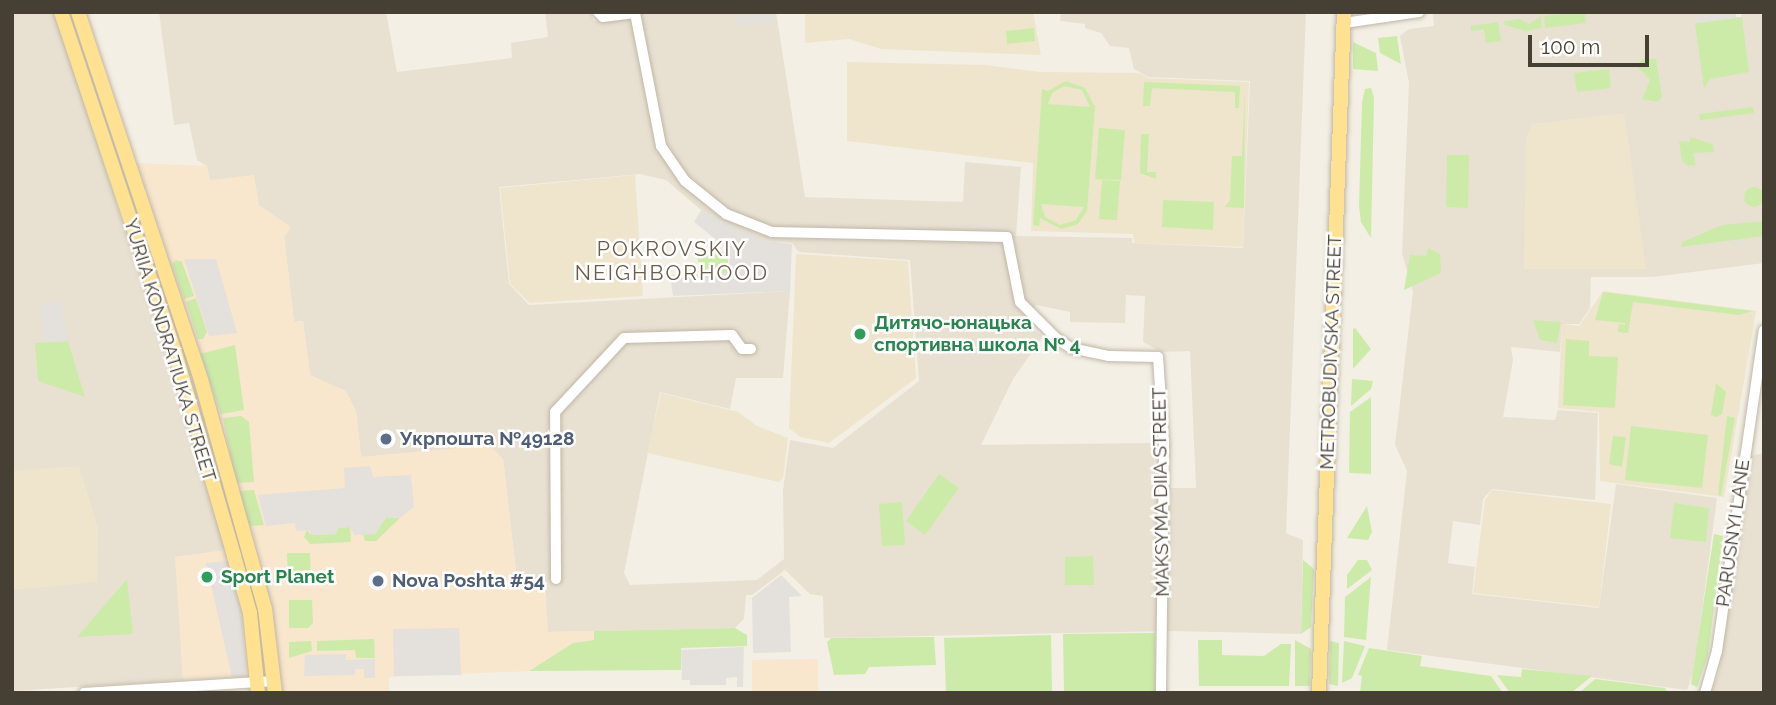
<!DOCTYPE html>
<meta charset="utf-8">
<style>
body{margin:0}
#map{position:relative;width:1776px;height:705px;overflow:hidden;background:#f3efe4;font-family:Raleway,sans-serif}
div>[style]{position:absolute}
.residential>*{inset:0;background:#e8e1d2}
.commercial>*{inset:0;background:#f8e6cd}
.education>*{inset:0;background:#eee5cc}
.green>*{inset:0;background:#cceba9}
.round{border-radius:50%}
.parking>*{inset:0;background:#e4e1dd}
.roads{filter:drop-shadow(0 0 2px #c0b7a6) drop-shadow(0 0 2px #c0b7a6)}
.minor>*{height:10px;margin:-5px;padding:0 5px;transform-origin:5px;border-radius:5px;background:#fff}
.major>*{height:14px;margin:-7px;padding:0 7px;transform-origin:7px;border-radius:7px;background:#ffe291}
.dots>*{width:19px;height:19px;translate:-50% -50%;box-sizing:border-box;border:4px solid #fff;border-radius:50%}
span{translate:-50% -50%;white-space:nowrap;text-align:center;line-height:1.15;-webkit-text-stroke:5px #fff;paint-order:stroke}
.leisure-label{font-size:19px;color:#27864d;font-weight:700}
.left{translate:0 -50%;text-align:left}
.street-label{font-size:19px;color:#463f33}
.service-label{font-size:19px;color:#4e5e75;font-weight:700}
.neighbourhood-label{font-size:21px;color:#6a5d4a;letter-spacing:2px}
.frame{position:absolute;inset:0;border:14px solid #463f33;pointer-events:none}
.scale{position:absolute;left:1528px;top:35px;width:121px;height:32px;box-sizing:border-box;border:4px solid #463f33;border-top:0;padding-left:9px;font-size:21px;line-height:24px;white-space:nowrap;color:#463f33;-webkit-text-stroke:5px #fff;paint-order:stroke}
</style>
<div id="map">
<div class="residential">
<div style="clip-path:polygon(12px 12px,55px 12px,227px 550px,176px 557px,183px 680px,12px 691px)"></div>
<div style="clip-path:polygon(evenodd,159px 12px,386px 12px,397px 72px,512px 58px,511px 43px,548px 37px,545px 12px,592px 12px,593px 21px,632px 17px,633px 12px,776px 12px,805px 197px,963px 202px,965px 162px,1021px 167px,1016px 236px,1132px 238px,1132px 243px,1243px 248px,1250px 81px,1148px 77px,1134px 69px,1129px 48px,1110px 46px,1101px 33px,1085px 28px,1085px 24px,1060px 21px,1061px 12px,1306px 12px,1286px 533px,1303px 540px,1301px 634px,1170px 631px,824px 638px,823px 596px,810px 594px,785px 570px,752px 595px,746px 595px,744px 619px,735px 628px,548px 632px,517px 580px,503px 459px,460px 445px,457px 449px,361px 457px,356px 411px,310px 375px,303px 321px,294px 322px,284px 236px,290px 227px,209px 180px,207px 166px,197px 160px,189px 123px,174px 125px,159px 12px,640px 174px,666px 180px,701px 210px,730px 227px,768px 241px,792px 243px,799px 252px,910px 260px,919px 381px,833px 448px,790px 440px,783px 490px,784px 559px,757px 580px,630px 585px,624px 573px,660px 392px,730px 409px,736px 378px,783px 378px,790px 291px,529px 305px,509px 284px,499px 187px,640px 174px,159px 12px,1126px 295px,1145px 296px,1143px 342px,1161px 352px,1190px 351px,1196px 488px,1156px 488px,1153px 443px,981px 445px,1013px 379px,1043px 336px,1025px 325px,1036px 305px,1070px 312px,1070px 322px,1125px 323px,1126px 295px)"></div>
<div style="clip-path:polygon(1444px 12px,1696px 12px,1698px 23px,1741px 17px,1741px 12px,1764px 12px,1764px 263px,1653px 277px,1591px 277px,1590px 308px,1579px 324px,1562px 324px,1560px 352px,1511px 347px,1513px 360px,1503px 417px,1555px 420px,1558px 410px,1598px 413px,1595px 500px,1492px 489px,1483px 499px,1480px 525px,1453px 521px,1448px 563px,1475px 567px,1472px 594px,1599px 608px,1616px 484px,1717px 498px,1694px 670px,1687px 690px,1387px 650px,1407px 471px,1395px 445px,1413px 292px,1402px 253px,1409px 83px,1400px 36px,1409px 29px,1434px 26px,1433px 14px)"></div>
<div style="clip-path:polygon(1764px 453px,1764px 693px,1711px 693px,1719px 672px,1749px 456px)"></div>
</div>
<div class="commercial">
<div style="clip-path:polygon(134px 163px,207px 166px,210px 180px,254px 175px,259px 205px,291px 227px,284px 237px,294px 322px,303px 321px,310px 375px,346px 391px,356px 411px,361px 457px,490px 445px,503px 459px,517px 580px,545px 579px,548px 632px,594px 631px,594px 640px,573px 643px,529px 671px,389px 677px,389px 693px,281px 693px,212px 391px,206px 384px)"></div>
<div style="clip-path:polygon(227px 550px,245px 614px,250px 667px,245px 677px,183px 680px,175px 557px)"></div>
<div style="clip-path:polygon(818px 659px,818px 693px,752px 693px,752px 660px)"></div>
</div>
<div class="education">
<div style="clip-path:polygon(805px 12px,1033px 12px,1041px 55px,881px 49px,849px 39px,805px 43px)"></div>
<div style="clip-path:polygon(847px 62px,986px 65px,1040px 72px,1139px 73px,1148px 78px,1249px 82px,1243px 247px,1134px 243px,1133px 234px,1031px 231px,1033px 163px,847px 141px)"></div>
<div style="clip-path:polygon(1624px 113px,1646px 269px,1524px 269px,1526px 139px,1532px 124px)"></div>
<div style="clip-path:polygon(635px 175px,643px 296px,530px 303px,510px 284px,500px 188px)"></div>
<div style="clip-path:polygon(796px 254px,908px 261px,916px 378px,829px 443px,800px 437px,789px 428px)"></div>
<div style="clip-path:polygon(1603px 291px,1756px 311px,1724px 497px,1600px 481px,1599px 412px,1558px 408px,1562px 324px,1579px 326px)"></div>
<div style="clip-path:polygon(661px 393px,738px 412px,757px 426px,788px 438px,783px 478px,779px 482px,647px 453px)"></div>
<div style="clip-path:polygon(79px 466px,98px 528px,97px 582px,12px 590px,12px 471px)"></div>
<div style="clip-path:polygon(1492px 490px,1611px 504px,1599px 607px,1473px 593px,1485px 500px)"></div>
</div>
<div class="green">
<div style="clip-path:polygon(1585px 12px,1586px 23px,1545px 28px,1544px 16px)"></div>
<div style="clip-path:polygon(1541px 16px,1542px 28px,1525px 31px,1505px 25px,1504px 21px,1520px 19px,1529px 24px)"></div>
<div style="clip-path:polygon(1742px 17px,1749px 72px,1710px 79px,1704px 89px,1695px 23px)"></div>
<div style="clip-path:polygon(1498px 22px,1501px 41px,1486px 43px,1484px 29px,1471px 31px,1471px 26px)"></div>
<div style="clip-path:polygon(1034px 28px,1035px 41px,1007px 44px,1006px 31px)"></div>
<div style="clip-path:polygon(1397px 36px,1401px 64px,1380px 53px,1378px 38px)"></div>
<div style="clip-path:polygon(1353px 42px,1376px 53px,1378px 71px,1353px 69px)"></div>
<div style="clip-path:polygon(1644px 58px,1656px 59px,1662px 97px,1658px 102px,1642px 99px,1650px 80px,1636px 65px)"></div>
<div style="clip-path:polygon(1609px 69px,1611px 88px,1577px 92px,1574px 73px)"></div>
<div style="clip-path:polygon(evenodd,1066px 81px,1085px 88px,1095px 107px,1087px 211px,1078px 224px,1061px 229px,1040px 218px,1039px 226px,1033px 225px,1042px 89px,1048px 91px,1066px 81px,1064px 86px,1082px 90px,1090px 107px,1048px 104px,1052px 93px,1064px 86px,1066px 81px,1041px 204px,1083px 207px,1084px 207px,1076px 220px,1060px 225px,1045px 217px,1041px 204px)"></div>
<div style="clip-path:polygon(1144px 82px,1240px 86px,1239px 108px,1235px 108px,1235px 92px,1152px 88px,1150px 106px,1143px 106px)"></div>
<div style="clip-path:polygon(1371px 88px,1374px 98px,1371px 238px,1361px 222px,1359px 206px,1362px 103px,1365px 89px)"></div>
<div style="clip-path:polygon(1245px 89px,1244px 208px,1225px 207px,1230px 200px,1232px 156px,1242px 156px)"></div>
<div style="clip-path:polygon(1753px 107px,1754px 113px,1700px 120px,1699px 114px)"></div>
<div style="clip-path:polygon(1099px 128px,1125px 130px,1121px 180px,1095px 179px)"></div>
<div style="clip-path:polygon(1141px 134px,1149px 134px,1147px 172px,1156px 172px,1156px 179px,1140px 173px)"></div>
<div style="clip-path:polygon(1690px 137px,1713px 144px,1714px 152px,1693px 153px,1696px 165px,1688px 166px,1682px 161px,1679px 141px,1690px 142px)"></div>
<div style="clip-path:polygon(1447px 155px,1469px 155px,1468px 208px,1446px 207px)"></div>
<div style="clip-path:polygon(1102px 180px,1120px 181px,1117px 220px,1099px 219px)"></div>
<div class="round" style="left:1744px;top:187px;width:20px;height:20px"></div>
<div style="clip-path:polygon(1163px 200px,1214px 202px,1213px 230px,1162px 227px)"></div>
<div style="clip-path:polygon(1764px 221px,1764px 236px,1681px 247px,1682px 242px,1722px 225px)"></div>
<div style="clip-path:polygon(1428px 248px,1440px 254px,1441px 273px,1404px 290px,1410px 255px,1426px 256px)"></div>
<div style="clip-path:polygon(728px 251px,728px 273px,698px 273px,698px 252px)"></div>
<div style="clip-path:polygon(176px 260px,182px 262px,194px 296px,184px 299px,172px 264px)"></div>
<div style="clip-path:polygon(1603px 292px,1753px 311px,1739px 315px,1633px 302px,1628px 333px,1618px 332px,1619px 324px,1625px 325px,1625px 323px,1595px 320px)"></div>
<div style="clip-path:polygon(196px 298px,207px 332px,203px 339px,198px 339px,186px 302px)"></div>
<div style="clip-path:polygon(1533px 320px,1561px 322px,1557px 343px,1540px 340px)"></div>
<div style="clip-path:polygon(1355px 328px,1371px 349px,1353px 369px,1353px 329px)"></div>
<div style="clip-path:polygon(1566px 339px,1589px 341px,1589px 356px,1618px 357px,1615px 408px,1563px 405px)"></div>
<div style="clip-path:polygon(68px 341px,85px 397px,38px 381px,35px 343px)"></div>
<div style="clip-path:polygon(235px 345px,244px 410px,221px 414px,200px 354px)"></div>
<div style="clip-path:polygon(1352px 379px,1373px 381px,1371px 389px,1351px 406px)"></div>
<div style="clip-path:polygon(1716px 383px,1726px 392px,1722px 414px,1716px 417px,1711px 415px)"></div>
<div style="clip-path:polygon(1371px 397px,1371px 474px,1349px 473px,1350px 412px)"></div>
<div style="clip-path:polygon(241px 416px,249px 422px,254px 482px,236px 483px,223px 418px)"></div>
<div style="clip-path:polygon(1727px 416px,1735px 418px,1721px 496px,1718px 495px)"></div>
<div style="clip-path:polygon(1631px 426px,1708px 435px,1702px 488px,1625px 480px)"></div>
<div style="clip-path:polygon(1613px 436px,1626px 437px,1622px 467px,1609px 464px)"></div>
<div style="clip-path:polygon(939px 474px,959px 488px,925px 535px,906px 521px)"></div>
<div style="clip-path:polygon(254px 490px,264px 525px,249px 526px,238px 491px)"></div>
<div style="clip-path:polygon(902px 502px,905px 545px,882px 546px,879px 504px)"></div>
<div style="clip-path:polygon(1674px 503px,1709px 508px,1706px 542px,1670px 538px)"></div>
<div style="clip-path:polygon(1367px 506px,1372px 532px,1368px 540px,1347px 538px)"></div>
<div style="clip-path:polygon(386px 517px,400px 518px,376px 541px,365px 541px,363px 534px,375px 534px)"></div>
<div style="clip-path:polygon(350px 527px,351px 542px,310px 544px,304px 537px,307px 530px,311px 535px,336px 534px,338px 528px)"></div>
<div style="clip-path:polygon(1714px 534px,1723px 536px,1708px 655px,1697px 687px,1691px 684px)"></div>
<div style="clip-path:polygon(287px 553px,310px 553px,311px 581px,288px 581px)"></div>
<div style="clip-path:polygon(1093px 556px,1094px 585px,1065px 585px,1065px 557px)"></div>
<div style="clip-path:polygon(1303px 560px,1314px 569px,1311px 627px,1301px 634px)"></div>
<div style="clip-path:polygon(1358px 560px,1367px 560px,1372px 570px,1347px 589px,1347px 575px)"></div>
<div style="clip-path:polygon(1371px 577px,1366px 640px,1344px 637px,1345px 597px)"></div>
<div style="clip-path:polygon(127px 579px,133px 634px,77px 637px)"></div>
<div style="clip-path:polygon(289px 600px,312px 600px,313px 623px,308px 628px,289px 628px)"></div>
<div style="clip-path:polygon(735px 628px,747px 635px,747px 646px,681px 648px,681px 670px,529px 671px,573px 643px,594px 640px,594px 631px)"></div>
<div style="clip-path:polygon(1155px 633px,1156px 693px,1064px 693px,1063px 634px)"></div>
<div style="clip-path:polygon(1051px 635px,1052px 693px,946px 693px,944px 638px)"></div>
<div style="clip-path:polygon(934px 637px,936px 665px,869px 667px,865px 674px,834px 675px,827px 642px,831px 638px)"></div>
<div style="clip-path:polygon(374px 639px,375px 658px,356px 658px,355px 650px,317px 651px,317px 641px)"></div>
<div style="clip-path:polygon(1198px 640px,1222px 640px,1222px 655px,1264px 656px,1281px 644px,1291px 644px,1289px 686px,1199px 686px)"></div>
<div style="clip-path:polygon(1295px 640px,1311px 649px,1310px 686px,1295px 686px)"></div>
<div style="clip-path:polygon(311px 641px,312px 651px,289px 658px,289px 642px)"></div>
<div style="clip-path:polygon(1330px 641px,1339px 643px,1338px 686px,1329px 684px)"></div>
<div style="clip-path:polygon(1344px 641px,1365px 646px,1352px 678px,1342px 683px)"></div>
<div style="clip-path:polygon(1369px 648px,1422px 656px,1420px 666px,1491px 676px,1503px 693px,1360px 693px,1362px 676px,1358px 675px)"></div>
<div style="clip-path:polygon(1522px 669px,1592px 676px,1571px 693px,1510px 693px,1497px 675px,1521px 677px)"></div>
<div style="clip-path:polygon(1595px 679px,1665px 688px,1668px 693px,1579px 693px)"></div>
</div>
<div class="parking">
<div style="clip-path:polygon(735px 12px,774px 12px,776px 21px,737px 26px)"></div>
<div style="clip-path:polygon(1696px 12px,1736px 12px,1736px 18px,1697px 23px)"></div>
<div style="clip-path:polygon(701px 210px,767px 241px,792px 244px,790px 291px,673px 296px,670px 275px,730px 273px,729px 250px,694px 222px)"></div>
<div style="clip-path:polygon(184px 259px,216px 259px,237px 333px,209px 336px)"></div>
<div style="clip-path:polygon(60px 301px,68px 341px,45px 342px,41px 304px)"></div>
<div style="clip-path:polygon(370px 466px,373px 477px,411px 475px,414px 507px,400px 518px,386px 517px,375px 534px,354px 535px,350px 527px,338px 528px,336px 534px,311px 535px,310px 530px,296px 531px,295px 523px,266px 526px,258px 495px,345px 488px,344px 468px)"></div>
<div style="clip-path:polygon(228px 561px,242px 614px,246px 676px,232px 677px,206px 563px)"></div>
<div style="clip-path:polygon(781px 575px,802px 596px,789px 597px,791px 652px,753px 653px,752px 598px)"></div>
<div style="clip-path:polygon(459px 628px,461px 675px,394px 676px,393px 629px)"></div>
<div style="clip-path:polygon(744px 647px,743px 687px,737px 687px,737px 677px,726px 678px,726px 685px,690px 685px,690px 680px,682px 680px,681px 650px)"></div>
<div style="clip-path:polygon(346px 654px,346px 660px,375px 659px,375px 678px,364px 678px,364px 669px,355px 669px,355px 675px,304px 676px,305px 655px)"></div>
</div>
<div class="roads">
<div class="minor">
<div style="left:598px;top:12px;width:7px;rotate:45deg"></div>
<div style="left:603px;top:17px;width:32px;rotate:-7deg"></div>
<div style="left:635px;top:13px;width:136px;rotate:78.9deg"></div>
<div style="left:661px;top:146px;width:42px;rotate:55.6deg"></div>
<div style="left:685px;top:181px;width:53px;rotate:38.8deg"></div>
<div style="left:726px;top:214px;width:49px;rotate:21.4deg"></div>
<div style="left:772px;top:232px;width:235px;rotate:1.2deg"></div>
<div style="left:1007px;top:237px;width:66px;rotate:78.7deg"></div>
<div style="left:1020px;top:302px;width:51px;rotate:45deg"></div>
<div style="left:1056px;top:338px;width:18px;rotate:34deg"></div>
<div style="left:1071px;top:348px;width:39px;rotate:12deg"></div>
<div style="left:1109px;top:356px;width:49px;rotate:1.2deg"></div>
<div style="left:1158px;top:357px;width:87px;rotate:86.1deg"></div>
<div style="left:1164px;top:444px;width:249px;rotate:90.7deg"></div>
<div style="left:1344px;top:23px;width:76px;rotate:-8.3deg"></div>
<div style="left:556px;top:579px;width:167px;rotate:-90.3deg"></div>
<div style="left:555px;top:412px;width:101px;rotate:-47deg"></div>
<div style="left:624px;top:338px;width:108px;rotate:-1.6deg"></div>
<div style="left:732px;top:335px;width:17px;rotate:54deg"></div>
<div style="left:742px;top:349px;width:9px"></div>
<div style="left:84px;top:693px;width:190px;rotate:-3.6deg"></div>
<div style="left:1705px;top:693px;width:44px;rotate:-74.1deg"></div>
<div style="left:1717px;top:651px;width:324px;rotate:-81.7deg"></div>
</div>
<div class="major">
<div style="left:61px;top:12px;width:355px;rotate:71.5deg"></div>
<div style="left:174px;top:349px;width:216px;rotate:73.8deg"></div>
<div style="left:234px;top:556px;width:59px;rotate:74.3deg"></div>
<div style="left:250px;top:613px;width:80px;rotate:84.3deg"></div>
<div style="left:78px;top:12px;width:388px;rotate:71.5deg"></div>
<div style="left:201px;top:380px;width:238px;rotate:74.4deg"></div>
<div style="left:265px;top:609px;width:85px;rotate:83.2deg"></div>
<div style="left:1319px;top:693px;width:681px;rotate:-87.9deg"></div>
</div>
</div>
<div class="dots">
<div style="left:860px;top:334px;background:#2e9e5b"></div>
<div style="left:386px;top:439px;background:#5c6f8a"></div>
<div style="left:207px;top:577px;background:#2e9e5b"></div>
<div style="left:378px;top:581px;background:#5c6f8a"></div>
</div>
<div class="leisure-label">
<span class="left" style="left:874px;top:334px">Дитячо-юнацька<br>спортивна школа № 4</span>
<span class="left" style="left:221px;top:577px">Sport Planet</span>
</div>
<div class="street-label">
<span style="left:170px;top:350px;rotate:73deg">YURIIA KONDRATIUKA STREET</span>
<span style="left:1331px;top:352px;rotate:-88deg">METROBUDIVSKA STREET</span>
<span style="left:1161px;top:492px;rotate:-91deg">MAKSYMA DIIA STREET</span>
<span style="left:1733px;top:533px;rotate:-82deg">PARUSNYI LANE</span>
</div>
<div class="service-label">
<span class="left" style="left:400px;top:439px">Укрпошта №49128</span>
<span class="left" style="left:392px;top:581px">Nova Poshta #54</span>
</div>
<div class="neighbourhood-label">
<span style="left:672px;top:261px">POKROVSKIY<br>NEIGHBORHOOD</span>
</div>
<div class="frame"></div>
<div class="scale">100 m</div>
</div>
